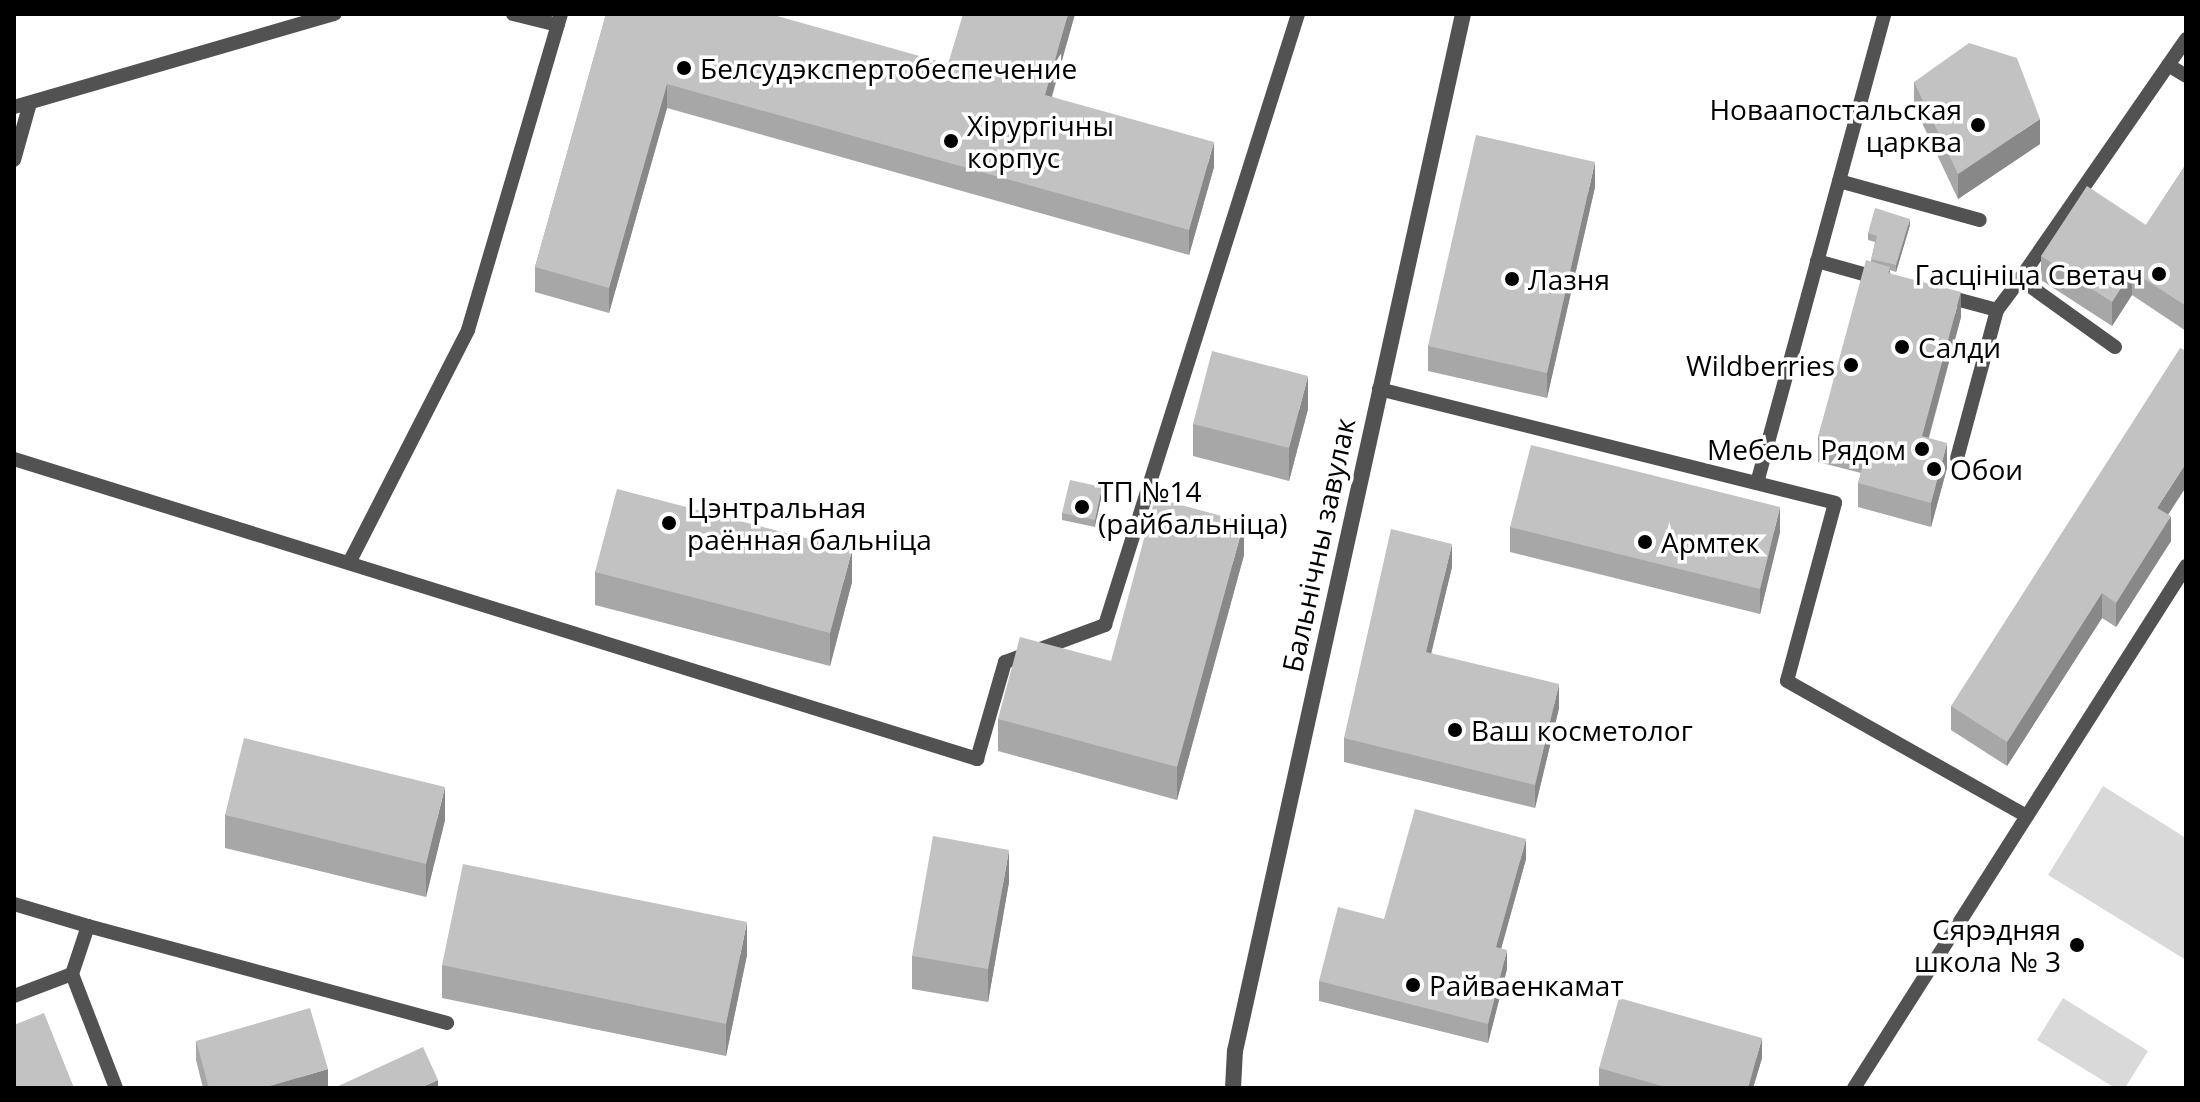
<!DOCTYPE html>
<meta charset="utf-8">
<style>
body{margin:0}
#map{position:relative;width:2200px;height:1102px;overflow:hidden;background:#fff;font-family:"Open Sans",sans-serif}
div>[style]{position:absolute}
.green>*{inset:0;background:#d9d9d9}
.service>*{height:14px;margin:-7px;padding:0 7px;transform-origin:7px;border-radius:7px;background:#525252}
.minor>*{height:16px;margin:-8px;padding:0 8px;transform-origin:8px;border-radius:8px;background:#525252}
.wall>*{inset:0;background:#a7a7a7}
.shaded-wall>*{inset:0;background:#888}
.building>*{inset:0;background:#c2c2c2}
.dots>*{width:22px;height:22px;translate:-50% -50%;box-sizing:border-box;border:4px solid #fff;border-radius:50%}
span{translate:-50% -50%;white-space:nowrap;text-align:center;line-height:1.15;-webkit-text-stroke:7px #fff;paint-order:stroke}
.poi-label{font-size:28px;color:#000}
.left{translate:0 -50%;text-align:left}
.right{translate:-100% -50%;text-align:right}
.street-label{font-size:28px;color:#000}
.frame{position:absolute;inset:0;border:16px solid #000;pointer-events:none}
</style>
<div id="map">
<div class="green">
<div style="clip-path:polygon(2103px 786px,2186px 838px,2186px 960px,2048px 875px)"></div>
<div style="clip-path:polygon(2063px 998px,2148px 1051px,2125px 1088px,2115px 1088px,2037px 1040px)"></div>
</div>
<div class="service">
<div style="left:513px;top:14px;width:46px;rotate:13.7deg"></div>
<div style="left:2168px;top:65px;width:21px;rotate:31deg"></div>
<div style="left:14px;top:107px;width:334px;rotate:-16.2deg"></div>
<div style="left:14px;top:160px;width:59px;rotate:-74.3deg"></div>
<div style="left:1839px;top:181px;width:146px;rotate:15.5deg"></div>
<div style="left:1817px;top:261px;width:63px;rotate:15.6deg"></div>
<div style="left:1945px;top:296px;width:54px;rotate:15.1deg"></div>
<div style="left:1997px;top:310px;width:153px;rotate:105.1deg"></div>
<div style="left:1997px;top:310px;width:39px;rotate:-53deg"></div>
<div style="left:2115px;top:347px;width:117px;rotate:-144.4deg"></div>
<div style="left:2020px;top:279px;width:292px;rotate:-55.3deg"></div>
<div style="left:1379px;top:389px;width:470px;rotate:14deg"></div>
<div style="left:1835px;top:503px;width:184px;rotate:105.1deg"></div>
<div style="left:1787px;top:681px;width:275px;rotate:29.4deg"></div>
<div style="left:14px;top:459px;width:1009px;rotate:17.3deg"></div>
<div style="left:977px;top:759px;width:101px;rotate:-73.9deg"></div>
<div style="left:1005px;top:662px;width:107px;rotate:-20.3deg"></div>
<div style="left:1105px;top:625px;width:641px;rotate:-72.47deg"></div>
<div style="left:1757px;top:483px;width:486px;rotate:-74.8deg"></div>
<div style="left:350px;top:561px;width:259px;rotate:-62.9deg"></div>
<div style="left:468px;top:330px;width:329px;rotate:-73.6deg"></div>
<div style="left:14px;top:904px;width:77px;rotate:16.6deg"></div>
<div style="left:88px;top:926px;width:51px;rotate:108.4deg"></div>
<div style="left:72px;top:974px;width:122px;rotate:68.9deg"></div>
<div style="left:88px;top:926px;width:372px;rotate:15.1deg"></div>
<div style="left:14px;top:996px;width:62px;rotate:-20.8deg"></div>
<div style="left:1854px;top:1088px;width:619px;rotate:-57.54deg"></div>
</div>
<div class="minor">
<div style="left:1233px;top:1088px;width:37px;rotate:-87deg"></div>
<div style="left:1235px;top:1051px;width:1062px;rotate:-77.6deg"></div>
</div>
<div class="wall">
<div style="clip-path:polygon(606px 14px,948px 64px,1075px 14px,1052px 97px,1214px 167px,1189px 255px,667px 108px,609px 313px,535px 292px,535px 267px)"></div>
<div style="clip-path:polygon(1914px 82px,2040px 144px,1958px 199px,1914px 106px)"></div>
<div style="clip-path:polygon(2186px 164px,2186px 331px,2132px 295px,2112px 326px,2041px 280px,2041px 256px,2146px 225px)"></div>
<div style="clip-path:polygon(1595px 187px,1547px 398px,1428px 371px,1428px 346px)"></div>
<div style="clip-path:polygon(1910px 225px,1896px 272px,1890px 270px,1890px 273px,1961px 317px,1929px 438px,1947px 468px,1931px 527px,1858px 507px,1858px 483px,1861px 473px,1818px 462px,1818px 437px,1871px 261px,1875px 242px,1868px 240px,1868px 233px)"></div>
<div style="clip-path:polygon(1308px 409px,1289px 481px,1193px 456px,1193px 424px)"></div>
<div style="clip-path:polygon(1102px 494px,1095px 527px,1062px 520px,1062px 513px)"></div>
<div style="clip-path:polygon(2168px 515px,2171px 541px,2116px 627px,2102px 618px,2007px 766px,1951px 730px,1951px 706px)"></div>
<div style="clip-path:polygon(1510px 527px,1780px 532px,1760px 614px,1510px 552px)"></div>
<div style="clip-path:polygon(1244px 555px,1177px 800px,998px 751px,998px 719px,1111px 661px)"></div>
<div style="clip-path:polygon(1452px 567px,1431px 653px,1559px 708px,1535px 808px,1344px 762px,1344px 738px)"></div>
<div style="clip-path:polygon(595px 572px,852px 582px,830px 666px,595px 605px)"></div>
<div style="clip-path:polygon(225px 815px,445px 820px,426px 897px,225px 848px)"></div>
<div style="clip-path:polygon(1526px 859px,1501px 949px,1507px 969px,1488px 1043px,1319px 1001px,1319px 981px,1384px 919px)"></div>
<div style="clip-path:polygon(1009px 882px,988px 1002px,912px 989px,912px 956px)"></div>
<div style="clip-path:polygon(747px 955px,726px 1056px,442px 998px,442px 965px)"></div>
<div style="clip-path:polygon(196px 1041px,328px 1088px,203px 1088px,196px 1060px)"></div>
<div style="clip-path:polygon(1762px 1058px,1753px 1088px,1599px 1088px,1599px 1068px)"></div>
</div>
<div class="shaded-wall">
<div style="clip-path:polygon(1068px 14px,1075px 14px,1045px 119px,1045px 95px)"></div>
<div style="clip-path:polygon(667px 84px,667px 108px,609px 313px,609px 288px)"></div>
<div style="clip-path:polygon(2040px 119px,2040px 144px,1958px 199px,1958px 174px)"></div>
<div style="clip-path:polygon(1214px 142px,1214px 167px,1189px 255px,1189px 230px)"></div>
<div style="clip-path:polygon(1595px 162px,1595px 187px,1547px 398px,1547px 373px)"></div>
<div style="clip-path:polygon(1910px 219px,1910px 225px,1896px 272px,1896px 265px)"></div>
<div style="clip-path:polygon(2132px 271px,2132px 295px,2112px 326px,2112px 302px)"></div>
<div style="clip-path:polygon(1961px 292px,1961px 317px,1922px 461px,1922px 436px)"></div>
<div style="clip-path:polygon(1308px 376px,1308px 409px,1289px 481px,1289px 448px)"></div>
<div style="clip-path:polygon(1947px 443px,1947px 468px,1931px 527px,1931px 503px)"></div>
<div style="clip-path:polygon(2186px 463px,2186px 487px,2157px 532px,2157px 508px)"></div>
<div style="clip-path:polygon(1102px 487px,1102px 494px,1095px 527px,1095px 520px)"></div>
<div style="clip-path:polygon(1780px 507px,1780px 532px,1760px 614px,1760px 589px)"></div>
<div style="clip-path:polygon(2171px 516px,2171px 541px,2116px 627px,2116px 603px)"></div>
<div style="clip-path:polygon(1244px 522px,1244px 555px,1177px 800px,1177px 767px)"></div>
<div style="clip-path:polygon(1452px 544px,1452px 567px,1426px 675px,1426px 652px)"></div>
<div style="clip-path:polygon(852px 550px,852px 582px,830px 666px,830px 633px)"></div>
<div style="clip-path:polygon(2102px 593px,2102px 618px,2007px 766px,2007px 742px)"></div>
<div style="clip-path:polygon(1559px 684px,1559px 708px,1535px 808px,1535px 785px)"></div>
<div style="clip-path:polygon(445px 787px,445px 820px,426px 897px,426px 864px)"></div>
<div style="clip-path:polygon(1526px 839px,1526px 859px,1496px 967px,1496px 947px)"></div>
<div style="clip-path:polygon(1009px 850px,1009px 882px,988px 1002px,988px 969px)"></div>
<div style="clip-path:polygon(747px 922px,747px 955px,726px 1056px,726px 1024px)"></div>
<div style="clip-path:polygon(1507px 950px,1507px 969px,1488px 1043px,1488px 1024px)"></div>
<div style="clip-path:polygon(1762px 1038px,1762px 1058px,1753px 1088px,1748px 1088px)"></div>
<div style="clip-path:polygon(328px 1069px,328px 1088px,263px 1088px)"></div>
<div style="clip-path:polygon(438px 1080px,438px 1088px,420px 1088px)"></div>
</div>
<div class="building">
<div style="clip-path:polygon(606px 14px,770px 14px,948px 64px,963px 14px,1068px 14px,1045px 95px,1214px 142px,1189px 230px,667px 84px,609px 288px,535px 267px)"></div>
<div style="clip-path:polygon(1969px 43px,2017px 58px,2040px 119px,1958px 174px,1914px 82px)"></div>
<div style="clip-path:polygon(1476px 135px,1595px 162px,1547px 373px,1428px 346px)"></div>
<div style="clip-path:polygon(2186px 164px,2186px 306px,2132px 271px,2112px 302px,2041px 256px,2087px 186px,2146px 225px)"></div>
<div style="clip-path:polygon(1875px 208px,1910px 219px,1896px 265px,1871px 259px,1877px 236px,1868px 233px)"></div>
<div style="clip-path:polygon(1866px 260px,1890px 267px,1888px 273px,1961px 292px,1922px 436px,1947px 443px,1931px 503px,1858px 483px,1867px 450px,1818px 437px)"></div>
<div style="clip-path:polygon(2180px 348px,2186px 351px,2186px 463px,2157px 508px,2171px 516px,2116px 603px,2102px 593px,2007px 742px,1951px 706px)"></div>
<div style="clip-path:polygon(1212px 351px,1308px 376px,1289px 448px,1193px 424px)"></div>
<div style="clip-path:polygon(1531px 445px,1780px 507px,1760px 589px,1510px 527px)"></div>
<div style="clip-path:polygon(1070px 480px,1102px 487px,1095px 520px,1062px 513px)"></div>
<div style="clip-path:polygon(617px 489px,852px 550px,830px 633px,595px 572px)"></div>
<div style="clip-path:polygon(1155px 498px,1244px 522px,1177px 767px,998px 719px,1020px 637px,1111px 661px)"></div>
<div style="clip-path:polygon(1391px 529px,1452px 544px,1426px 652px,1559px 684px,1535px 785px,1344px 738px)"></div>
<div style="clip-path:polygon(244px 738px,445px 787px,426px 864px,225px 815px)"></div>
<div style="clip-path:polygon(1415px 809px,1526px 839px,1496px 947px,1507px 950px,1488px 1024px,1319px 981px,1338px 907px,1384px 919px)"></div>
<div style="clip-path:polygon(933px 836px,1009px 850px,988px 969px,912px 956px)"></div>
<div style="clip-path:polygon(463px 864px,747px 922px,726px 1024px,442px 965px)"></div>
<div style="clip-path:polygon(1619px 998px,1762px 1038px,1748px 1088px,1669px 1088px,1599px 1068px)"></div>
<div style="clip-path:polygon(310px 1008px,328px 1069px,263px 1088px,209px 1088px,196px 1041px)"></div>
<div style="clip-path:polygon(44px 1013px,74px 1088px,14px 1088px,14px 1025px)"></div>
<div style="clip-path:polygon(423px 1047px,438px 1080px,420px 1088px,334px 1088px)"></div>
</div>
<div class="dots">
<div style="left:684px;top:68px;background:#000"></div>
<div style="left:1978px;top:125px;background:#000"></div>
<div style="left:951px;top:141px;background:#000"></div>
<div style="left:2159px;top:274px;background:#000"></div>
<div style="left:1512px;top:279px;background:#000"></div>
<div style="left:1902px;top:347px;background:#000"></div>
<div style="left:1851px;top:365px;background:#000"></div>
<div style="left:1922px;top:449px;background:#000"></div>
<div style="left:1934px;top:469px;background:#000"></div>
<div style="left:1082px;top:507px;background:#000"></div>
<div style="left:669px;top:523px;background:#000"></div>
<div style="left:1645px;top:542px;background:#000"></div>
<div style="left:1455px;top:730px;background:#000"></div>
<div style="left:2077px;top:945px;background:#000"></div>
<div style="left:1413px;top:985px;background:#000"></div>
</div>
<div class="poi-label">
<span class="left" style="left:700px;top:68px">Белсудэкспертобеспечение</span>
<span class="right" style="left:1962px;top:125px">Новаапостальская<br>царква</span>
<span class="left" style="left:967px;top:141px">Хірургічны<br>корпус</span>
<span class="right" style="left:2143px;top:274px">Гасцініца Светач</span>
<span class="left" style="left:1528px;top:279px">Лазня</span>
<span class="left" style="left:1918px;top:347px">Салди</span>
<span class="right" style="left:1835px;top:365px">Wildberries</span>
<span class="right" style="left:1906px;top:449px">Мебель Рядом</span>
<span class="left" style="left:1950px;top:469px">Обои</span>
<span class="left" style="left:1098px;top:507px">ТП №14<br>(райбальніца)</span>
<span class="left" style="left:687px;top:523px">Цэнтральная<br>раённая бальніца</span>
<span class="left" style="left:1661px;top:542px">Армтек</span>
<span class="left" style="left:1471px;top:730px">Ваш косметолог</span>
<span class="right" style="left:2061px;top:945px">Сярэдняя<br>школа № 3</span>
<span class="left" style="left:1429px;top:985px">Райваенкамат</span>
</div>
<div class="street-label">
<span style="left:1318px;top:545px;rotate:-78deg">Бальнічны завулак</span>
</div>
<div class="frame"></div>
</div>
